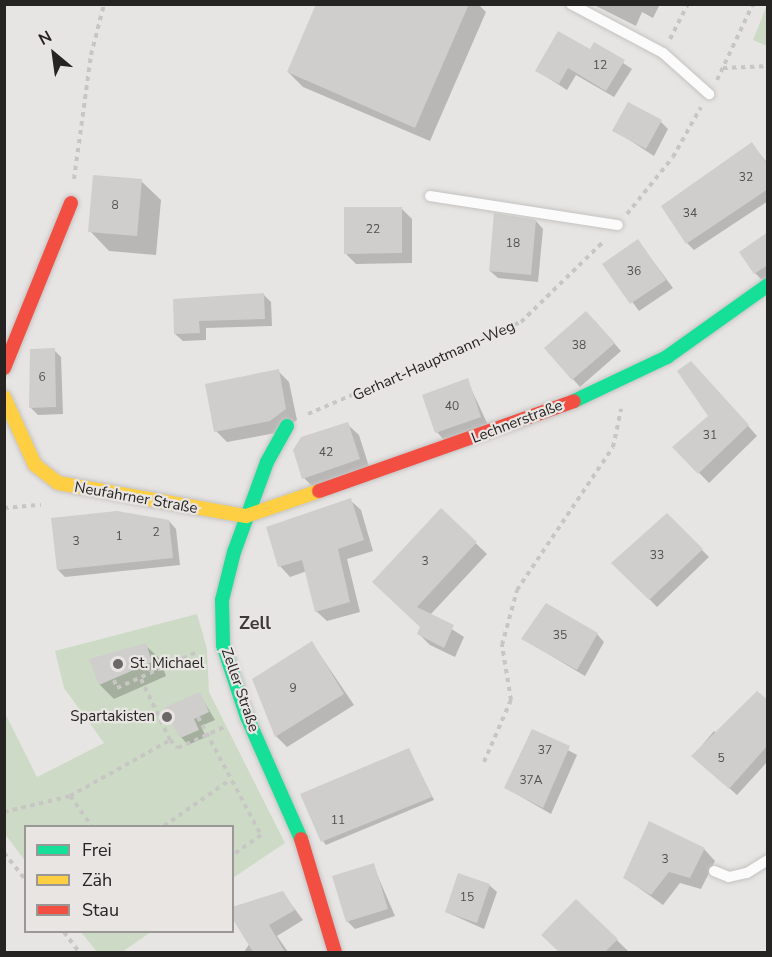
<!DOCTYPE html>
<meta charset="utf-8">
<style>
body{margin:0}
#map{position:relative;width:772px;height:957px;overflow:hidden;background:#e7e5e3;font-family:"Nunito Sans",sans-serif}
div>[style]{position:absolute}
.green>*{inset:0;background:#cddbc6}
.shadow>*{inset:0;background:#0003}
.building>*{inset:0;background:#cfcecd}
.path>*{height:4px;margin-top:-2px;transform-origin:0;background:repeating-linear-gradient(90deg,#c7c6c5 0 4.5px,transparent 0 9px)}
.roads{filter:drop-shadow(0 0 2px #c4c3c2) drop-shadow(0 0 2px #c4c3c2)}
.lane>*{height:10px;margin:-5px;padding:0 5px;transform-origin:5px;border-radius:5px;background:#fbfbfb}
.fast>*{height:14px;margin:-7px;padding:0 7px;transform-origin:7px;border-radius:7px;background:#16e098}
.slow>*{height:14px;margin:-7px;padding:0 7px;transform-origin:7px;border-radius:7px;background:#ffcf43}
.jam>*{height:14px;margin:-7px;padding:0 7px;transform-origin:7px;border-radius:7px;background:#f24e42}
.dots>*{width:16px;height:16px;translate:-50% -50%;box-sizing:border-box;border:3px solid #e8e5e2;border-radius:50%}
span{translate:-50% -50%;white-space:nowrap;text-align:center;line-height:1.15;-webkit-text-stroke:4.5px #e8e5e2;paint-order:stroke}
.number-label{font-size:12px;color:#51504f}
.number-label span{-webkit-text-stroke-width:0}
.street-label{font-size:15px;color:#252423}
.poi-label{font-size:15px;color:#252423}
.left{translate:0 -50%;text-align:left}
.right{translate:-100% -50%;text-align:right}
.quarter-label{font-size:18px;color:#3c3938;font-weight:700}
.frame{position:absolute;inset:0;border:6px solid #252423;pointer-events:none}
.legend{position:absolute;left:24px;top:825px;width:210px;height:108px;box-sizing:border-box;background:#e8e5e2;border:2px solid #9a9896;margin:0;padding:8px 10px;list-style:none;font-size:18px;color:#252423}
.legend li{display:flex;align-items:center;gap:12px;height:30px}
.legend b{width:30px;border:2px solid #9a9896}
.north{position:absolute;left:24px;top:24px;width:60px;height:60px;-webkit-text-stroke:4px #e8e5e2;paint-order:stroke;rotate:331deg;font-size:16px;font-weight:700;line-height:24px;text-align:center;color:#252423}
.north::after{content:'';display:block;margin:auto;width:21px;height:27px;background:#252423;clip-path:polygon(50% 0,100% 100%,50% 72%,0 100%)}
</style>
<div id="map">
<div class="green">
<div style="clip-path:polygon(767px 5px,768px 5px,767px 46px,753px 40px)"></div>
<div style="clip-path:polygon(197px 614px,207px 649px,209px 692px,285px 843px,233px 878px,232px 826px,26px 826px,25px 861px,5px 834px,4px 711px,37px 777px,104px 743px,64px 688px,55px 651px)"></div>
<div style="clip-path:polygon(81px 932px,151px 932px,122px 952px,97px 952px)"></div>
</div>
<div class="shadow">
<div style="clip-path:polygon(318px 4px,478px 4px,486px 12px,430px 141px,303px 87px,288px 72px)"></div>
<div style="clip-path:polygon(592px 4px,660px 4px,653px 18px,642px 12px,636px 26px)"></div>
<div style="clip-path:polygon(595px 44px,632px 69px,614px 97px,576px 75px,567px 90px,537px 71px,591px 51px)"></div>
<div style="clip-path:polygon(661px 122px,668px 129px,654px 156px,614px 130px)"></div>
<div style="clip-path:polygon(752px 144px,768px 164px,768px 201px,694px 250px,687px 243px)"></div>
<div style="clip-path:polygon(141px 181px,161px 200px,156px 255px,109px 251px,90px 231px)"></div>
<div style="clip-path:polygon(401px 208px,412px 219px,412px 263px,356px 264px,345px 253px)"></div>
<div style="clip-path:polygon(536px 221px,543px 229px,538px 282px,498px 278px,490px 271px)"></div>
<div style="clip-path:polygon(768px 236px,768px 277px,762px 280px,755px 273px)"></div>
<div style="clip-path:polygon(638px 241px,673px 288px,639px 311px,604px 264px)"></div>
<div style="clip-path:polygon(264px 295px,271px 302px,272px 326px,206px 328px,206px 340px,183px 341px,175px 334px,174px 300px)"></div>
<div style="clip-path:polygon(594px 320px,621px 351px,580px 387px,546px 349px)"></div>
<div style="clip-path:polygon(54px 350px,61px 357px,63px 414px,38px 415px,31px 408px)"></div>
<div style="clip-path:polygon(278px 371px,289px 382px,297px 420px,281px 432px,227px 442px,216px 431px)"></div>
<div style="clip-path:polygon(701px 373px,757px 436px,709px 483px,674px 447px,710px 417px)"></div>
<div style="clip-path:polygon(467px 380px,488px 425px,444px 440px,437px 432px)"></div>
<div style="clip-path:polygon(347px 424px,359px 435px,370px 470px,315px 489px,304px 478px)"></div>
<div style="clip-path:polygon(350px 500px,361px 510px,373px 551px,347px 559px,360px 612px,327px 621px,316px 611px,307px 571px,290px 577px,280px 566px)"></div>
<div style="clip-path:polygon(441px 510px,487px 554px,430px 615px,464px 637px,455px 657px,430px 645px,419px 634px,422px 627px,374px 582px)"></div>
<div style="clip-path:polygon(667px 515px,709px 557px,657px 607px,614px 563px)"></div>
<div style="clip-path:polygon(169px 521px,176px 529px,180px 565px,65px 577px,58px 570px)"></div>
<div style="clip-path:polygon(597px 634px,604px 642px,585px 676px,523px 639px)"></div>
<div style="clip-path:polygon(312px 643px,354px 705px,287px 747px,276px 736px,254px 679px)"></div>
<div style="clip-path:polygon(145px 645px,160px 659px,166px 676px,114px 699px,100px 685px,91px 660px)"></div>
<div style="clip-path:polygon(199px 693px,215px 720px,201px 726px,206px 737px,188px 745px,181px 737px)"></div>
<div style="clip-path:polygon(768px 702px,768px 761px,737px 795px,693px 756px,714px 731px,719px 735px)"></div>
<div style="clip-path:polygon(532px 731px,577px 755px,551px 814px,506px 788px)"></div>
<div style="clip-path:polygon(409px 750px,434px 800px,326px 845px,323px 841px)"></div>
<div style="clip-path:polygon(704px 849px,715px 861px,701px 889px,680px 883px,663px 905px,625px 878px)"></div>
<div style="clip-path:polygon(373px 865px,395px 916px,355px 929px,347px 921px)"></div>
<div style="clip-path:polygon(489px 885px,497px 892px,484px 929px,446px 912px)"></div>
<div style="clip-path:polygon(283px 893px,303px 920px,277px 936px,288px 952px,244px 952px)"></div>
<div style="clip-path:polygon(577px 901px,628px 951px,626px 952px,561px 952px,543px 935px)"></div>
</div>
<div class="building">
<div style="clip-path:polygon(316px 4px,469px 4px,415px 128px,287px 72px)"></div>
<div style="clip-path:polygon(558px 31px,590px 49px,594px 42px,625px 60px,606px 91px,568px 68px,559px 84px,535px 71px)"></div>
<div style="clip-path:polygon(628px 102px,662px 120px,646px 149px,612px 131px)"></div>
<div style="clip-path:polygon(752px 142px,768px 166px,768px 189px,686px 244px,661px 206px)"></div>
<div style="clip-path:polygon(93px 175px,142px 179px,137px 236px,88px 232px)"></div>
<div style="clip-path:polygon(344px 207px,402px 207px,402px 253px,344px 254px)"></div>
<div style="clip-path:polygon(494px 213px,536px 220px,531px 275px,489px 271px)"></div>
<div style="clip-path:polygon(768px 232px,768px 265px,754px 274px,739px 252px)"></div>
<div style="clip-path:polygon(638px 239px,666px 280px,630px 304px,602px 264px)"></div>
<div style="clip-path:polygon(264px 293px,265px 319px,199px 321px,200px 333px,174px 334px,173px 299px)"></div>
<div style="clip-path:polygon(586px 311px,615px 343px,572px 380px,544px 348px)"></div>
<div style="clip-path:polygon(55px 348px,56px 407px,29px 408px,30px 349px)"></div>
<div style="clip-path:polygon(691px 361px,749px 425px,698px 474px,672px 447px,708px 416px,677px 371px)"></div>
<div style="clip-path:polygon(279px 369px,286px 409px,270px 421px,214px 432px,205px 384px)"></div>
<div style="clip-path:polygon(468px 378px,481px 417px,435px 433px,422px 395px)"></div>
<div style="clip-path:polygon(348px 422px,360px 459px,302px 479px,293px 450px,301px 437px)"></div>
<div style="clip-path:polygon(351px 498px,364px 540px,338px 549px,350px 602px,315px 612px,302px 560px,278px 567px,266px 527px)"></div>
<div style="clip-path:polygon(441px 508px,477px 542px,417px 607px,454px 625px,444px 648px,417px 634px,420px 627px,372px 582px)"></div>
<div style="clip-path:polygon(117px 511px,169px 520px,173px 558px,57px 570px,51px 518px)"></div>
<div style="clip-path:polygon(667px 513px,703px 549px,649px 600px,611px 563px)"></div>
<div style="clip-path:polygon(546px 603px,598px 633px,577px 670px,521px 639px)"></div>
<div style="clip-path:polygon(312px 641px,344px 694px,275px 737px,252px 679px)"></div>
<div style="clip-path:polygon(146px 643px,152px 662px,99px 685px,89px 659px)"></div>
<div style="clip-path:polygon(757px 691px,768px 700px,768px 745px,729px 789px,691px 756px)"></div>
<div style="clip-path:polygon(200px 692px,209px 712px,194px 719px,199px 730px,180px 738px,163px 708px)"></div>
<div style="clip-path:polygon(532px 729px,570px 746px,543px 808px,504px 788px)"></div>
<div style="clip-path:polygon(409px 748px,432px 797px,321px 842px,300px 794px)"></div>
<div style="clip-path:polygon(649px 821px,705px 848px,690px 878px,669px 872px,651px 895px,623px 878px)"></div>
<div style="clip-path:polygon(374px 863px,388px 909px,346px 922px,332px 876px)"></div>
<div style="clip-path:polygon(458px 873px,490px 884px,477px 923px,445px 912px)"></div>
<div style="clip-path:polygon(283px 891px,295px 910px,269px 925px,285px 952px,253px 952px,232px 918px,232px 907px)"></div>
<div style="clip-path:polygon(576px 899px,618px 939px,605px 952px,559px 952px,541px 935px)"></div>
</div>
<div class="path">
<div style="left:670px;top:39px;width:39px;rotate:-63deg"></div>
<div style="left:723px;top:68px;width:45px;rotate:-2.5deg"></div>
<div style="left:717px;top:80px;width:84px;rotate:-64.7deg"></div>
<div style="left:74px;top:179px;width:125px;rotate:-82.2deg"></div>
<div style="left:91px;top:55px;width:53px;rotate:-75.7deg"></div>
<div style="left:627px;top:214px;width:73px;rotate:-51.1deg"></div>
<div style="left:673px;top:157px;width:57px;rotate:-60.8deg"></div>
<div style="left:308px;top:414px;width:232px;rotate:-23.4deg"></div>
<div style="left:521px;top:322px;width:117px;rotate:-44.3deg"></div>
<div style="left:4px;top:508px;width:37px;rotate:-5deg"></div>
<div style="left:141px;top:679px;width:68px;rotate:64.6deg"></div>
<div style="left:114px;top:680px;width:9px;rotate:69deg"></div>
<div style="left:117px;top:688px;width:90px;rotate:-24.3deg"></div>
<div style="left:198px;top:717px;width:134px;rotate:61.9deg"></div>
<div style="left:261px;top:835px;width:35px;rotate:145deg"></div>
<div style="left:484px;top:762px;width:68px;rotate:-66.5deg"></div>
<div style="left:511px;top:700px;width:56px;rotate:-99.3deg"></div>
<div style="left:502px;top:645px;width:57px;rotate:-74.7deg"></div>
<div style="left:517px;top:590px;width:172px;rotate:-56.1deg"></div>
<div style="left:613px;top:447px;width:39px;rotate:-78deg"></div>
<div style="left:70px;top:796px;width:37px;rotate:54deg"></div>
<div style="left:4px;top:812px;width:68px;rotate:-13.6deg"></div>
<div style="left:70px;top:796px;width:115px;rotate:-29.2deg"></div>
<div style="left:170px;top:740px;width:11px;rotate:45deg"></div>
<div style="left:178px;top:748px;width:51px;rotate:-24.5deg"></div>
<div style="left:164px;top:826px;width:80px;rotate:-34.9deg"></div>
<div style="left:4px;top:853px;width:35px;rotate:51deg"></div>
<div style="left:64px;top:932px;width:25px;rotate:53deg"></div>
</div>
<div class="roads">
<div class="lane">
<div style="left:571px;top:4px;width:104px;rotate:28deg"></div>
<div style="left:663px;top:53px;width:62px;rotate:41.7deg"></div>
<div style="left:430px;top:196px;width:190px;rotate:8.8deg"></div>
<div style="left:714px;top:871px;width:16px;rotate:22deg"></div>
<div style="left:729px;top:877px;width:18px;rotate:-13deg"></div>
<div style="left:747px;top:873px;width:25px;rotate:-32deg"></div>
</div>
<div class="fast">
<div style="left:574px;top:401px;width:103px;rotate:-25.3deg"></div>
<div style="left:667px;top:357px;width:124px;rotate:-35.5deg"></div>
<div style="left:287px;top:426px;width:41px;rotate:119.1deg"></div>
<div style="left:267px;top:462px;width:96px;rotate:110.1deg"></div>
<div style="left:234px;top:552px;width:49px;rotate:104deg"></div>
<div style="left:222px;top:600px;width:45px;rotate:88.7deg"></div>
<div style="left:223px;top:645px;width:76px;rotate:71.6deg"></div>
<div style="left:247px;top:717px;width:133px;rotate:66.1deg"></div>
</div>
<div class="slow">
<div style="left:4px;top:397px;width:75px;rotate:65.5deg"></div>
<div style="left:35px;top:465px;width:29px;rotate:38deg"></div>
<div style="left:58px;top:483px;width:191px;rotate:10deg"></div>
<div style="left:246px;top:516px;width:77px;rotate:-18.9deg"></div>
</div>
<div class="jam">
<div style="left:4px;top:368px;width:178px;rotate:-67.9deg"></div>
<div style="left:319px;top:491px;width:270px;rotate:-19.4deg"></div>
<div style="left:301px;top:839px;width:118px;rotate:73.3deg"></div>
</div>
</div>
<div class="dots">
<div style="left:118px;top:664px;background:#696866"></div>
<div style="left:167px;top:717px;background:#696866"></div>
</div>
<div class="number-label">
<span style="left:600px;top:66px">12</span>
<span style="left:746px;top:178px">32</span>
<span style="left:115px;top:206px">8</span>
<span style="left:690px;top:214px">34</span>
<span style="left:373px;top:230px">22</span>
<span style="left:513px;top:244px">18</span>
<span style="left:634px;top:272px">36</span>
<span style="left:579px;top:346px">38</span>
<span style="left:42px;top:378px">6</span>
<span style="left:452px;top:407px">40</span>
<span style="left:710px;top:436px">31</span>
<span style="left:326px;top:453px">42</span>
<span style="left:156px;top:533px">2</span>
<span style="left:119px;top:537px">1</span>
<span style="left:76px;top:542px">3</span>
<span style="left:657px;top:556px">33</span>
<span style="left:425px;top:562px">3</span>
<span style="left:560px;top:636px">35</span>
<span style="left:293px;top:689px">9</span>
<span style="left:545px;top:751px">37</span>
<span style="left:721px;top:759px">5</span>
<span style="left:531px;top:781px">37A</span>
<span style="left:338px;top:821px">11</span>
<span style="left:665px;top:860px">3</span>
<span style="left:467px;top:898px">15</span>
</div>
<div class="street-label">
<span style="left:434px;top:361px;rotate:-24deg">Gerhart-Hauptmann-Weg</span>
<span style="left:517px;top:422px;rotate:-21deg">Lechnerstraße</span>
<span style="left:136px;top:498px;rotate:10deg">Neufahrner Straße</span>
<span style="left:240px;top:690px;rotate:71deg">Zeller Straße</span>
</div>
<div class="poi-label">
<span class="left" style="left:130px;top:664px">St. Michael</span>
<span class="right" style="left:155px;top:717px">Spartakisten</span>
</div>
<div class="quarter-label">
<span style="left:255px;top:623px">Zell</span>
</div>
<div class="frame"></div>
<ul class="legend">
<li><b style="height:8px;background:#16e098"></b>Frei</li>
<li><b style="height:8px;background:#ffcf43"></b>Zäh</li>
<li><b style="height:8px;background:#f24e42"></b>Stau</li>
</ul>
<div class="north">N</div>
</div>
